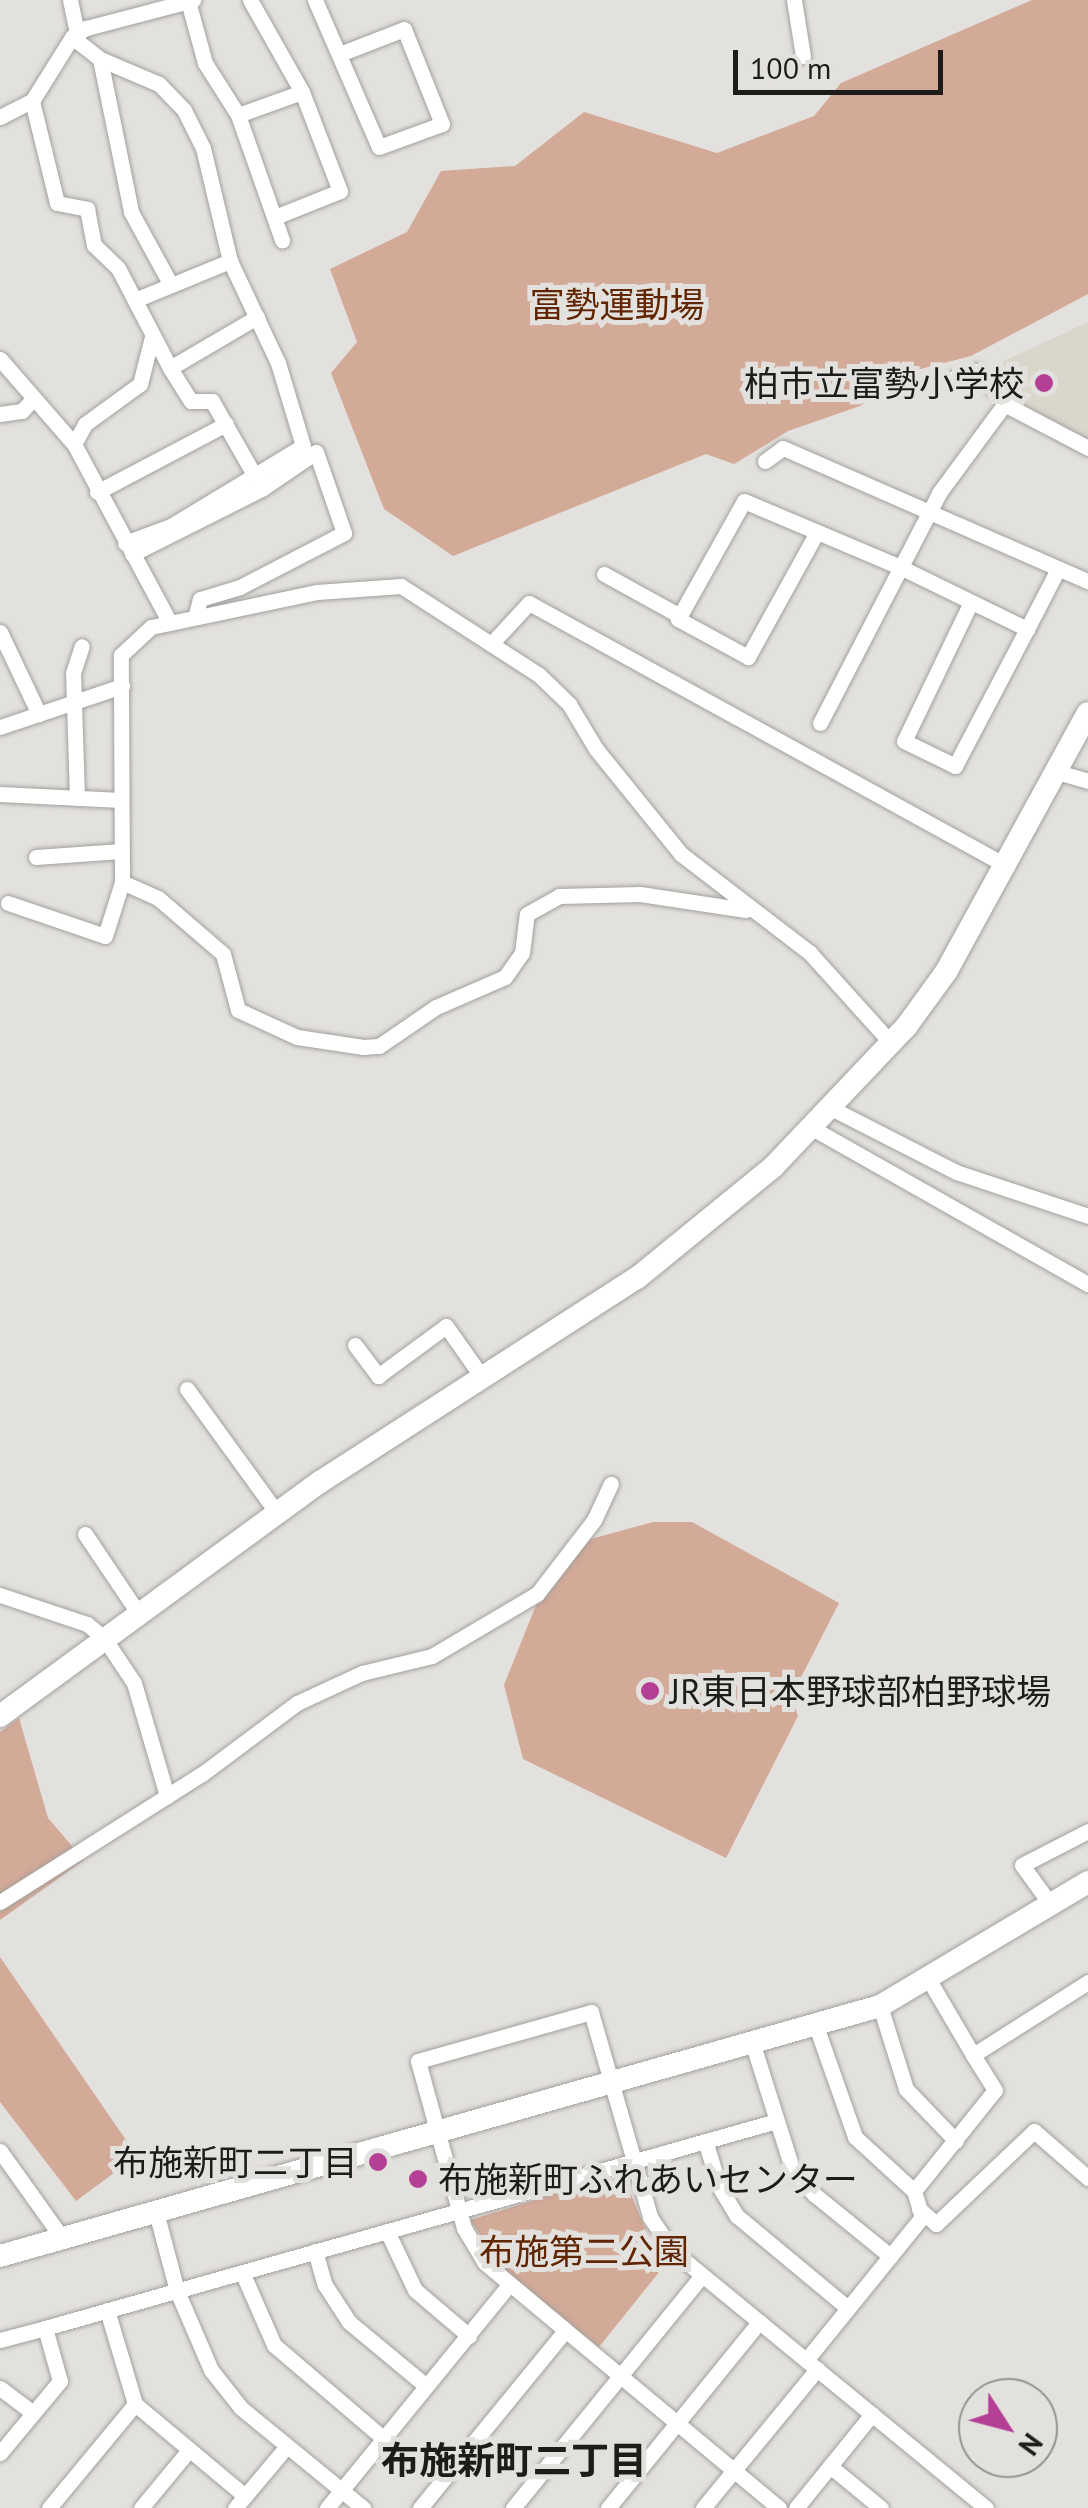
<!DOCTYPE html>
<meta charset="utf-8">
<style>
body{margin:0}
#map{position:relative;width:1088px;height:2508px;overflow:hidden;background:#e3e1dd;font-family:"PT Sans","Noto Sans JP",sans-serif}
div>[style]{position:absolute}
.built>*{inset:0;background:#dbd6cc}
.green>*{inset:0;background:#d3a997}
.roads{filter:drop-shadow(0 0 2px #a2a09d) drop-shadow(0 0 2px #a2a09d)}
.street>*{height:15px;margin:-7.5px;padding:0 7.5px;transform-origin:7.5px;border-radius:7.5px;background:#fff}
.secondary>*{height:22px;margin:-11px;padding:0 11px;transform-origin:11px;border-radius:11px;background:#fff}
.dots>*{width:28px;height:28px;translate:-50% -50%;box-sizing:border-box;border:5px solid #e3e1dd;border-radius:50%}
span{translate:-50% -50%;white-space:nowrap;text-align:center;line-height:1.15;-webkit-text-stroke:10px #e3e1dd;paint-order:stroke}
.park-label{font-size:35px;color:#612502}
.poi-label{font-size:35px;color:#1c1c1a}
.right{translate:-100% -50%;text-align:right}
.left{translate:0 -50%;text-align:left}
.neighbourhood-label{font-size:38px;color:#1c1c1a;font-weight:700}
.north{position:absolute;left:958px;top:2378px;width:100px;height:100px;box-sizing:border-box;background:#e3e1dd;border:2px solid #93928f;border-radius:50%;rotate:126deg;font-size:28px;font-weight:700;line-height:40px;text-align:center;color:#1c1c1a}
.north::after{content:'';display:block;margin:auto;width:35px;height:45px;background:#b63f96;clip-path:polygon(50% 0,100% 100%,50% 72%,0 100%)}
.scale{position:absolute;left:733px;top:50px;width:210px;height:45px;box-sizing:border-box;border:5px solid #1c1c1a;border-top:0;padding-left:12px;font-size:30px;line-height:35px;white-space:nowrap;color:#1c1c1a;-webkit-text-stroke:8px #e3e1dd;paint-order:stroke}
</style>
<div id="map">
<div class="built">
<div style="clip-path:polygon(1088px 322px,1088px 440px,1011px 398px,989px 368px)"></div>
</div>
<div class="green">
<div style="clip-path:polygon(1032px 0,1088px 0,1088px 294px,971px 356px,905px 373px,860px 406px,788px 431px,734px 464px,706px 454px,453px 556px,384px 509px,331px 373px,357px 342px,330px 269px,407px 232px,441px 171px,515px 166px,584px 112px,717px 153px,814px 116px,841px 83px)"></div>
<div style="clip-path:polygon(653px 1522px,692px 1522px,839px 1603px,791px 1697px,798px 1716px,726px 1858px,523px 1759px,504px 1685px,545px 1583px,580px 1542px)"></div>
<div style="clip-path:polygon(19px 1718px,48px 1818px,84px 1860px,0 1920px,0 1732px)"></div>
<div style="clip-path:polygon(0 1957px,137px 2156px,76px 2201px,0 2102px)"></div>
<div style="clip-path:polygon(622px 2173px,652px 2244px,668px 2261px,599px 2347px,508px 2275px,470px 2220px)"></div>
</div>
<div class="roads">
<div class="street">
<div style="left:70px;top:0;width:35px;rotate:78deg"></div>
<div style="left:250px;top:0;width:106px;rotate:60.5deg"></div>
<div style="left:302px;top:92px;width:106px;rotate:69deg"></div>
<div style="left:340px;top:191px;width:70px;rotate:158.2deg"></div>
<div style="left:315px;top:0;width:160px;rotate:66.5deg"></div>
<div style="left:379px;top:147px;width:67px;rotate:-20.1deg"></div>
<div style="left:442px;top:124px;width:102px;rotate:-111.8deg"></div>
<div style="left:404px;top:29px;width:69px;rotate:158.7deg"></div>
<div style="left:794px;top:0;width:57px;rotate:80.9deg"></div>
<div style="left:188px;top:1px;width:64px;rotate:74.7deg"></div>
<div style="left:205px;top:63px;width:62px;rotate:57.6deg"></div>
<div style="left:238px;top:115px;width:133px;rotate:70.6deg"></div>
<div style="left:72px;top:37px;width:36px;rotate:38deg"></div>
<div style="left:100px;top:59px;width:64px;rotate:23deg"></div>
<div style="left:159px;top:84px;width:36px;rotate:46deg"></div>
<div style="left:184px;top:110px;width:42px;rotate:63.4deg"></div>
<div style="left:203px;top:148px;width:116px;rotate:76.6deg"></div>
<div style="left:230px;top:261px;width:113px;rotate:64.8deg"></div>
<div style="left:278px;top:363px;width:87px;rotate:73.2deg"></div>
<div style="left:303px;top:446px;width:154px;rotate:148.8deg"></div>
<div style="left:171px;top:526px;width:49px;rotate:159.7deg"></div>
<div style="left:100px;top:59px;width:156px;rotate:78.5deg"></div>
<div style="left:131px;top:212px;width:83px;rotate:61.3deg"></div>
<div style="left:32px;top:101px;width:105px;rotate:76.2deg"></div>
<div style="left:57px;top:203px;width:31px;rotate:11deg"></div>
<div style="left:87px;top:209px;width:37px;rotate:79deg"></div>
<div style="left:94px;top:245px;width:33px;rotate:44deg"></div>
<div style="left:118px;top:268px;width:113px;rotate:62.5deg"></div>
<div style="left:170px;top:368px;width:39px;rotate:58deg"></div>
<div style="left:191px;top:401px;width:21px"></div>
<div style="left:212px;top:401px;width:89px;rotate:60.3deg"></div>
<div style="left:238px;top:115px;width:68px;rotate:-19.8deg"></div>
<div style="left:0;top:117px;width:36px;rotate:-27deg"></div>
<div style="left:32px;top:101px;width:75px;rotate:-58deg"></div>
<div style="left:72px;top:37px;width:17px;rotate:-33deg"></div>
<div style="left:86px;top:28px;width:111px;rotate:-14.7deg"></div>
<div style="left:135px;top:300px;width:103px;rotate:-22.3deg"></div>
<div style="left:0;top:359px;width:113px;rotate:49deg"></div>
<div style="left:74px;top:444px;width:203px;rotate:61.8deg"></div>
<div style="left:170px;top:368px;width:101px;rotate:-30.4deg"></div>
<div style="left:952px;top:379px;width:26px;rotate:-18deg"></div>
<div style="left:977px;top:371px;width:49px;rotate:47.5deg"></div>
<div style="left:1010px;top:407px;width:88px;rotate:27.7deg"></div>
<div style="left:0;top:414px;width:22px;rotate:-8deg"></div>
<div style="left:22px;top:411px;width:13px;rotate:-48deg"></div>
<div style="left:74px;top:444px;width:23px;rotate:-61deg"></div>
<div style="left:85px;top:424px;width:68px;rotate:-36deg"></div>
<div style="left:140px;top:384px;width:49px;rotate:-75.7deg"></div>
<div style="left:765px;top:461px;width:22px;rotate:-36deg"></div>
<div style="left:783px;top:448px;width:333px;rotate:23.6deg"></div>
<div style="left:97px;top:492px;width:146px;rotate:-27.8deg"></div>
<div style="left:817px;top:532px;width:143px;rotate:118.9deg"></div>
<div style="left:748px;top:657px;width:80px;rotate:-151.5deg"></div>
<div style="left:678px;top:619px;width:135px;rotate:-60.8deg"></div>
<div style="left:744px;top:501px;width:167px;rotate:22.9deg"></div>
<div style="left:898px;top:566px;width:144px;rotate:26deg"></div>
<div style="left:1027px;top:629px;width:68px;rotate:-62.7deg"></div>
<div style="left:132px;top:554px;width:147px;rotate:-26.7deg"></div>
<div style="left:263px;top:488px;width:64px;rotate:-34.2deg"></div>
<div style="left:316px;top:452px;width:86px;rotate:70.9deg"></div>
<div style="left:344px;top:533px;width:117px;rotate:152.6deg"></div>
<div style="left:240px;top:587px;width:42px;rotate:163.3deg"></div>
<div style="left:200px;top:599px;width:16px;rotate:105deg"></div>
<div style="left:604px;top:574px;width:87px;rotate:28.9deg"></div>
<div style="left:971px;top:602px;width:154px;rotate:115.7deg"></div>
<div style="left:904px;top:741px;width:57px;rotate:26.1deg"></div>
<div style="left:955px;top:766px;width:155px;rotate:-62.3deg"></div>
<div style="left:0;top:632px;width:91px;rotate:64.6deg"></div>
<div style="left:491px;top:644px;width:56px;rotate:-47.2deg"></div>
<div style="left:529px;top:603px;width:546px;rotate:28.82deg"></div>
<div style="left:820px;top:723px;width:259px;rotate:-62.6deg"></div>
<div style="left:939px;top:493px;width:113px;rotate:-53.6deg"></div>
<div style="left:0;top:727px;width:129px;rotate:-18.6deg"></div>
<div style="left:1057px;top:772px;width:32px;rotate:16deg"></div>
<div style="left:0;top:794px;width:121px;rotate:2.8deg"></div>
<div style="left:77px;top:798px;width:125px;rotate:-91.8deg"></div>
<div style="left:73px;top:673px;width:28px;rotate:-72deg"></div>
<div style="left:36px;top:857px;width:85px;rotate:-4deg"></div>
<div style="left:122px;top:882px;width:39px;rotate:24deg"></div>
<div style="left:158px;top:898px;width:86px;rotate:40.7deg"></div>
<div style="left:223px;top:954px;width:58px;rotate:75deg"></div>
<div style="left:238px;top:1010px;width:65px;rotate:24.6deg"></div>
<div style="left:297px;top:1037px;width:67px;rotate:8.6deg"></div>
<div style="left:363px;top:1047px;width:16px;rotate:-4deg"></div>
<div style="left:379px;top:1046px;width:69px;rotate:-34.4deg"></div>
<div style="left:436px;top:1007px;width:75px;rotate:-23.5deg"></div>
<div style="left:505px;top:977px;width:29px;rotate:-55deg"></div>
<div style="left:522px;top:953px;width:39px;rotate:-83deg"></div>
<div style="left:527px;top:914px;width:37px;rotate:-29deg"></div>
<div style="left:559px;top:896px;width:81px;rotate:-1.4deg"></div>
<div style="left:640px;top:894px;width:107px;rotate:8.6deg"></div>
<div style="left:8px;top:903px;width:102px;rotate:18.8deg"></div>
<div style="left:105px;top:936px;width:57px;rotate:-72.5deg"></div>
<div style="left:122px;top:882px;width:227px;rotate:-90.3deg"></div>
<div style="left:121px;top:655px;width:41px;rotate:-43deg"></div>
<div style="left:151px;top:627px;width:170px;rotate:-11.9deg"></div>
<div style="left:317px;top:592px;width:84px;rotate:-4.1deg"></div>
<div style="left:401px;top:586px;width:164px;rotate:32.8deg"></div>
<div style="left:539px;top:675px;width:42px;rotate:44deg"></div>
<div style="left:569px;top:704px;width:52px;rotate:59deg"></div>
<div style="left:596px;top:749px;width:135px;rotate:51deg"></div>
<div style="left:681px;top:854px;width:163px;rotate:37.5deg"></div>
<div style="left:810px;top:953px;width:121px;rotate:48deg"></div>
<div style="left:831px;top:1108px;width:140px;rotate:27.1deg"></div>
<div style="left:956px;top:1172px;width:139px;rotate:18.4deg"></div>
<div style="left:812px;top:1128px;width:317px;rotate:29.5deg"></div>
<div style="left:355px;top:1345px;width:39px;rotate:53deg"></div>
<div style="left:378px;top:1376px;width:84px;rotate:-36.3deg"></div>
<div style="left:446px;top:1326px;width:62px;rotate:54.8deg"></div>
<div style="left:187px;top:1389px;width:153px;rotate:54deg"></div>
<div style="left:85px;top:1534px;width:99px;rotate:56.1deg"></div>
<div style="left:0;top:1595px;width:92px;rotate:18.4deg"></div>
<div style="left:87px;top:1624px;width:26px;rotate:40deg"></div>
<div style="left:106px;top:1641px;width:50px;rotate:56.3deg"></div>
<div style="left:134px;top:1683px;width:118px;rotate:73.7deg"></div>
<div style="left:0;top:1902px;width:239px;rotate:-32.4deg"></div>
<div style="left:202px;top:1774px;width:119px;rotate:-36.8deg"></div>
<div style="left:297px;top:1703px;width:72px;rotate:-24.8deg"></div>
<div style="left:362px;top:1673px;width:72px;rotate:-13.7deg"></div>
<div style="left:432px;top:1656px;width:122px;rotate:-30.6deg"></div>
<div style="left:537px;top:1594px;width:93px;rotate:-52.4deg"></div>
<div style="left:594px;top:1520px;width:40px;rotate:-65deg"></div>
<div style="left:1051px;top:1905px;width:49px;rotate:-125.9deg"></div>
<div style="left:1022px;top:1865px;width:74px;rotate:-27.3deg"></div>
<div style="left:929px;top:1980px;width:87px;rotate:59.6deg"></div>
<div style="left:880px;top:2006px;width:87px;rotate:72.6deg"></div>
<div style="left:906px;top:2089px;width:72px;rotate:46.1deg"></div>
<div style="left:816px;top:2026px;width:118px;rotate:70.6deg"></div>
<div style="left:855px;top:2137px;width:80px;rotate:42.5deg"></div>
<div style="left:753px;top:2045px;width:129px;rotate:72.4deg"></div>
<div style="left:792px;top:2168px;width:35px;rotate:50deg"></div>
<div style="left:815px;top:2195px;width:97px;rotate:39.1deg"></div>
<div style="left:705px;top:2141px;width:49px;rotate:72.3deg"></div>
<div style="left:720px;top:2188px;width:33px;rotate:59deg"></div>
<div style="left:737px;top:2216px;width:144px;rotate:39.7deg"></div>
<div style="left:0;top:2151px;width:107px;rotate:54.5deg"></div>
<div style="left:919px;top:2209px;width:23px;rotate:41deg"></div>
<div style="left:936px;top:2224px;width:135px;rotate:-43.5deg"></div>
<div style="left:1034px;top:2131px;width:72px;rotate:41deg"></div>
<div style="left:156px;top:2212px;width:82px;rotate:75.1deg"></div>
<div style="left:177px;top:2291px;width:86px;rotate:66.7deg"></div>
<div style="left:211px;top:2370px;width:48px;rotate:51.7deg"></div>
<div style="left:241px;top:2408px;width:158px;rotate:39.3deg"></div>
<div style="left:387px;top:2231px;width:65px;rotate:64.6deg"></div>
<div style="left:415px;top:2290px;width:71px;rotate:40.4deg"></div>
<div style="left:315px;top:2251px;width:35px;rotate:74deg"></div>
<div style="left:325px;top:2285px;width:44px;rotate:57deg"></div>
<div style="left:349px;top:2322px;width:100px;rotate:39.7deg"></div>
<div style="left:242px;top:2272px;width:80px;rotate:66.3deg"></div>
<div style="left:274px;top:2345px;width:145px;rotate:40.5deg"></div>
<div style="left:107px;top:2310px;width:98px;rotate:73.4deg"></div>
<div style="left:135px;top:2404px;width:143px;rotate:39.9deg"></div>
<div style="left:45px;top:2328px;width:757px;rotate:-15.8deg"></div>
<div style="left:0;top:2340px;width:47px;rotate:-14.9deg"></div>
<div style="left:45px;top:2328px;width:55px;rotate:74.2deg"></div>
<div style="left:60px;top:2381px;width:94px;rotate:129.8deg"></div>
<div style="left:807px;top:2359px;width:183px;rotate:-51deg"></div>
<div style="left:922px;top:2217px;width:27px;rotate:-107deg"></div>
<div style="left:914px;top:2191px;width:129px;rotate:-51.3deg"></div>
<div style="left:995px;top:2090px;width:41px;rotate:-122.2deg"></div>
<div style="left:973px;top:2055px;width:136px;rotate:-32.4deg"></div>
<div style="left:0;top:2388px;width:41px;rotate:37.1deg"></div>
<div style="left:830px;top:2466px;width:66px;rotate:39.5deg"></div>
<div style="left:49px;top:2508px;width:135px;rotate:-50.4deg"></div>
<div style="left:141px;top:2508px;width:75px;rotate:-50.4deg"></div>
<div style="left:235px;top:2508px;width:81px;rotate:-50deg"></div>
<div style="left:327px;top:2508px;width:286px;rotate:-50.8deg"></div>
<div style="left:420px;top:2508px;width:227px;rotate:-50.7deg"></div>
<div style="left:513px;top:2508px;width:298px;rotate:-50.9deg"></div>
<div style="left:608px;top:2508px;width:240px;rotate:-50.9deg"></div>
<div style="left:703px;top:2508px;width:180px;rotate:-50.6deg"></div>
<div style="left:779px;top:2508px;width:383px;rotate:-140.2deg"></div>
<div style="left:485px;top:2263px;width:41px;rotate:-121deg"></div>
<div style="left:464px;top:2228px;width:173px;rotate:-105.4deg"></div>
<div style="left:418px;top:2061px;width:180px;rotate:-15.8deg"></div>
<div style="left:591px;top:2012px;width:213px;rotate:73.9deg"></div>
<div style="left:650px;top:2217px;width:41px;rotate:55.9deg"></div>
<div style="left:673px;top:2251px;width:405px;rotate:39.4deg"></div>
<div style="left:796px;top:2508px;width:121px;rotate:-51deg"></div>
</div>
<div class="secondary">
<div style="left:0;top:1716px;width:396px;rotate:-36.2deg"></div>
<div style="left:320px;top:1482px;width:377px;rotate:-32.8deg"></div>
<div style="left:637px;top:1278px;width:176px;rotate:-39.2deg"></div>
<div style="left:773px;top:1167px;width:193px;rotate:-46.5deg"></div>
<div style="left:906px;top:1027px;width:68px;rotate:-54deg"></div>
<div style="left:946px;top:972px;width:295px;rotate:-61.3deg"></div>
<div style="left:0;top:2256px;width:915px;rotate:-15.86deg"></div>
<div style="left:880px;top:2006px;width:242px;rotate:-30.8deg"></div>
</div>
</div>
<div class="dots">
<div style="left:1044px;top:383px;background:#b63f96"></div>
<div style="left:650px;top:1691px;background:#b63f96"></div>
<div style="left:378px;top:2162px;background:#b63f96"></div>
<div style="left:418px;top:2179px;background:#b63f96"></div>
</div>
<div class="park-label">
<span style="left:617px;top:304px">富勢運動場</span>
<span style="left:584px;top:2251px">布施第二公園</span>
</div>
<div class="poi-label">
<span class="right" style="left:1024px;top:383px">柏市立富勢小学校</span>
<span class="left" style="left:670px;top:1691px">JR東日本野球部柏野球場</span>
<span class="right" style="left:358px;top:2162px">布施新町二丁目</span>
<span class="left" style="left:438px;top:2179px">布施新町ふれあいセンター</span>
</div>
<div class="neighbourhood-label">
<span style="left:514px;top:2460px">布施新町二丁目</span>
</div>
<div class="north">N</div>
<div class="scale">100 m</div>
</div>
